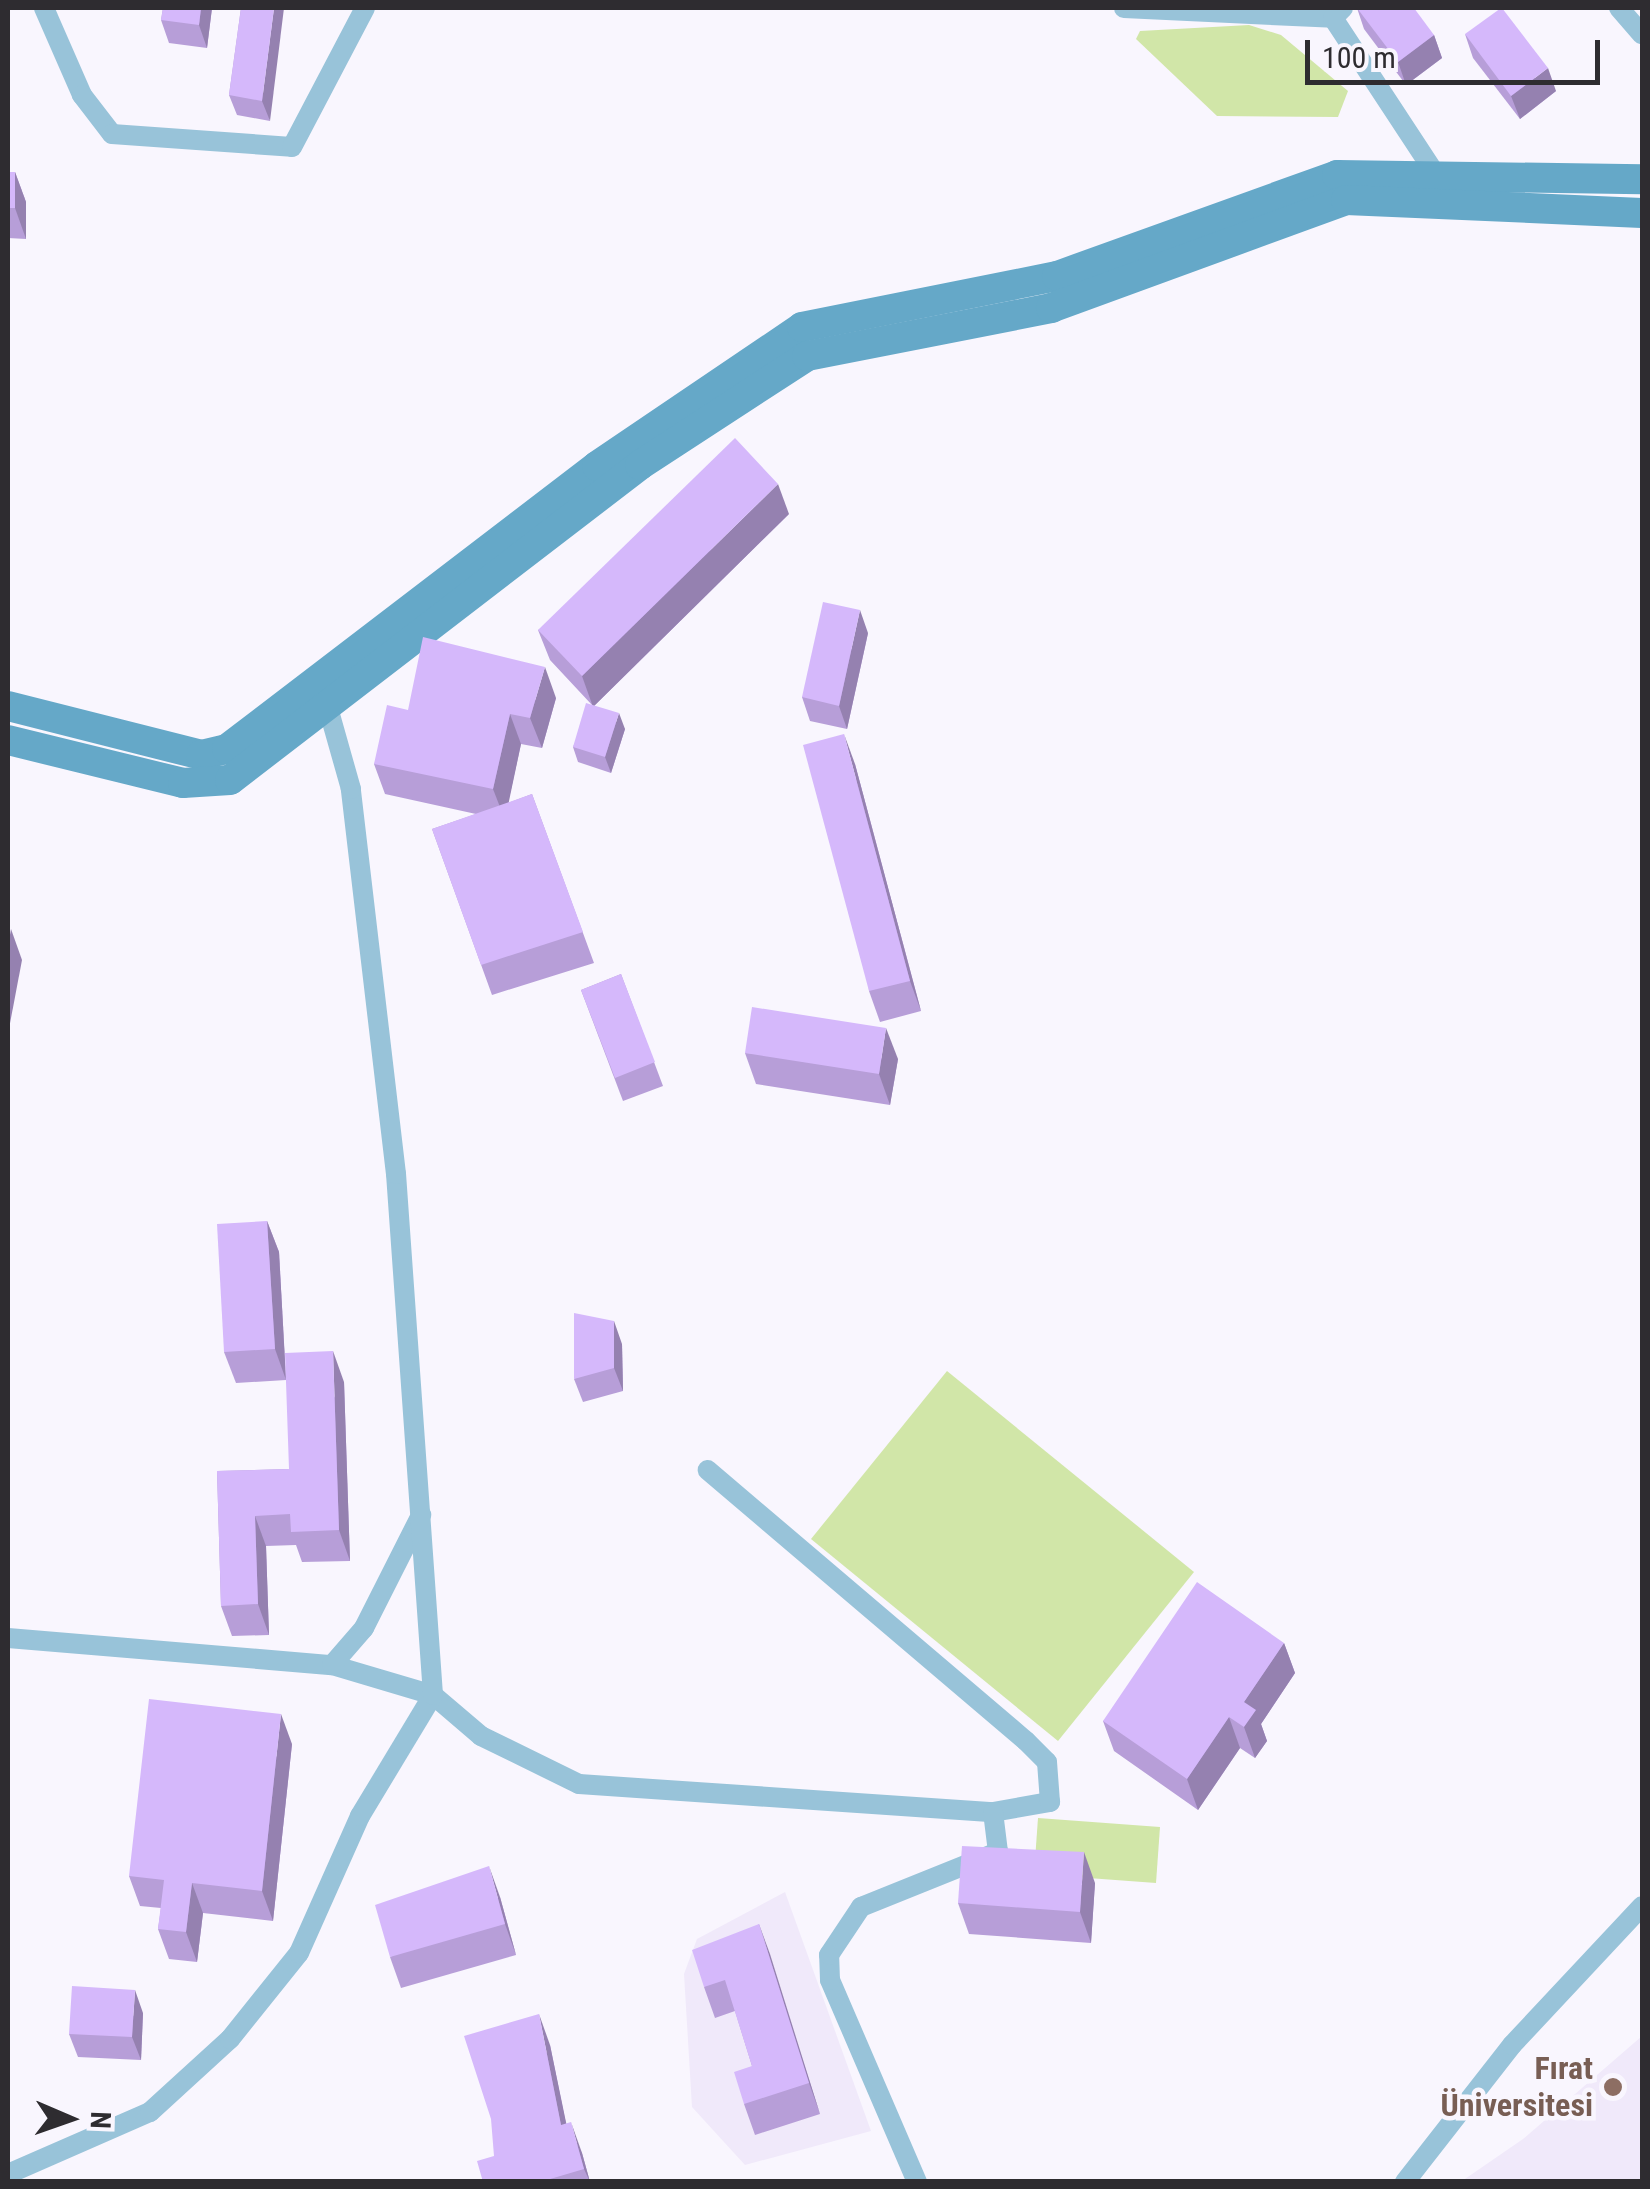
<!DOCTYPE html>
<meta charset="utf-8">
<style>
body{margin:0}
#map{position:relative;width:1650px;height:2189px;overflow:hidden;background:#f9f6fe;font-family:"Roboto Condensed",sans-serif}
div>[style]{position:absolute}
.built>*{inset:0;background:#f0e9fa}
.green>*{inset:0;background:#d1e6a8}
.street>*{height:20px;margin:-10px;padding:0 10px;transform-origin:10px;border-radius:10px;background:#98c3d9}
.secondary>*{height:30px;margin:-15px;padding:0 15px;transform-origin:15px;border-radius:15px;background:#65a8c8}
.wall>*{inset:0;background:#b79ed8}
.shaded-wall>*{inset:0;background:#9581b0}
.building>*{inset:0;background:#d5b8fb}
.dots>*{width:28px;height:28px;translate:-50% -50%;box-sizing:border-box;border:5px solid #f9f6fe;border-radius:50%}
span{translate:-50% -50%;white-space:nowrap;text-align:center;line-height:1.15;-webkit-text-stroke:9px #f9f6fe;paint-order:stroke}
.education-label{font-size:32px;color:#785e54;font-weight:700}
.right{translate:-100% -50%;text-align:right}
.frame{position:absolute;inset:0;border:10px solid #2e2c30;pointer-events:none}
.north{position:absolute;left:20px;top:2069px;width:100px;height:100px;-webkit-text-stroke:8px #f9f6fe;paint-order:stroke;rotate:92deg;font-size:28px;font-weight:700;line-height:40px;text-align:center;color:#2e2c30}
.north::after{content:'';display:block;margin:auto;width:35px;height:45px;background:#2e2c30;clip-path:polygon(50% 0,100% 100%,50% 72%,0 100%)}
.scale{position:absolute;left:1305px;top:40px;width:295px;height:45px;box-sizing:border-box;border:5px solid #2e2c30;border-top:0;padding-left:12px;font-size:30px;line-height:35px;white-space:nowrap;color:#2e2c30;-webkit-text-stroke:8px #f9f6fe;paint-order:stroke}
</style>
<div id="map">
<div class="built">
<div style="clip-path:polygon(785px 1892px,871px 2131px,745px 2165px,692px 2107px,684px 1974px,697px 1939px)"></div>
<div style="clip-path:polygon(1642px 2036px,1642px 2181px,1462px 2181px,1523px 2139px)"></div>
</div>
<div class="green">
<div style="clip-path:polygon(1249px 25px,1281px 35px,1348px 91px,1338px 117px,1217px 116px,1136px 39px,1140px 31px)"></div>
<div style="clip-path:polygon(947px 1371px,1194px 1572px,1058px 1741px,811px 1539px)"></div>
<div style="clip-path:polygon(1038px 1818px,1160px 1827px,1156px 1883px,1034px 1874px)"></div>
</div>
<div class="street">
<div style="left:44px;top:8px;width:95px;rotate:66.4deg"></div>
<div style="left:82px;top:95px;width:49px;rotate:52.4deg"></div>
<div style="left:112px;top:134px;width:180px;rotate:4.1deg"></div>
<div style="left:292px;top:147px;width:157px;rotate:-62.3deg"></div>
<div style="left:1124px;top:8px;width:209px;rotate:2.7deg"></div>
<div style="left:1343px;top:8px;width:14px;rotate:135deg"></div>
<div style="left:1333px;top:18px;width:188px;rotate:56.7deg"></div>
<div style="left:1619px;top:8px;width:35px;rotate:49deg"></div>
<div style="left:8px;top:1638px;width:325px;rotate:4.8deg"></div>
<div style="left:332px;top:1665px;width:105px;rotate:16.5deg"></div>
<div style="left:433px;top:1695px;width:63px;rotate:40.5deg"></div>
<div style="left:481px;top:1736px;width:109px;rotate:26.1deg"></div>
<div style="left:579px;top:1784px;width:415px;rotate:3.9deg"></div>
<div style="left:993px;top:1812px;width:58px;rotate:-10deg"></div>
<div style="left:1050px;top:1802px;width:40px;rotate:-94.3deg"></div>
<div style="left:1047px;top:1762px;width:30px;rotate:-135deg"></div>
<div style="left:1026px;top:1741px;width:418px;rotate:-139.6deg"></div>
<div style="left:332px;top:1665px;width:49px;rotate:-49.1deg"></div>
<div style="left:364px;top:1628px;width:127px;rotate:-63.2deg"></div>
<div style="left:8px;top:2174px;width:155px;rotate:-23.6deg"></div>
<div style="left:150px;top:2112px;width:108px;rotate:-42.4deg"></div>
<div style="left:230px;top:2039px;width:110px;rotate:-51.3deg"></div>
<div style="left:299px;top:1953px;width:150px;rotate:-66deg"></div>
<div style="left:360px;top:1816px;width:141px;rotate:-58.9deg"></div>
<div style="left:433px;top:1695px;width:522px;rotate:-94.06deg"></div>
<div style="left:396px;top:1174px;width:388px;rotate:-96.7deg"></div>
<div style="left:351px;top:789px;width:88px;rotate:-105.8deg"></div>
<div style="left:917px;top:2182px;width:220px;rotate:-113.3deg"></div>
<div style="left:830px;top:1980px;width:25px;rotate:-92deg"></div>
<div style="left:829px;top:1955px;width:58px;rotate:-56.3deg"></div>
<div style="left:861px;top:1907px;width:148px;rotate:-21.9deg"></div>
<div style="left:998px;top:1852px;width:40px;rotate:-97.1deg"></div>
<div style="left:1405px;top:2182px;width:174px;rotate:-52deg"></div>
<div style="left:1512px;top:2045px;width:190px;rotate:-46.9deg"></div>
</div>
<div class="secondary">
<div style="left:8px;top:706px;width:199px;rotate:14.2deg"></div>
<div style="left:201px;top:755px;width:27px;rotate:-13deg"></div>
<div style="left:227px;top:749px;width:466px;rotate:-37.4deg"></div>
<div style="left:597px;top:466px;width:248px;rotate:-34.1deg"></div>
<div style="left:802px;top:327px;width:260px;rotate:-11.3deg"></div>
<div style="left:1057px;top:276px;width:298px;rotate:-19.8deg"></div>
<div style="left:1337px;top:175px;width:305px;rotate:0.8deg"></div>
<div style="left:8px;top:740px;width:180px;rotate:13.8deg"></div>
<div style="left:183px;top:783px;width:47px;rotate:-3.7deg"></div>
<div style="left:230px;top:780px;width:517px;rotate:-37.53deg"></div>
<div style="left:640px;top:465px;width:199px;rotate:-33.1deg"></div>
<div style="left:807px;top:356px;width:249px;rotate:-11.1deg"></div>
<div style="left:1051px;top:308px;width:314px;rotate:-20.1deg"></div>
<div style="left:1346px;top:200px;width:296px;rotate:2.5deg"></div>
</div>
<div class="wall">
<div style="clip-path:polygon(163px 8px,212px 8px,207px 48px,169px 43px,161px 20px)"></div>
<div style="clip-path:polygon(241px 8px,270px 121px,237px 115px,229px 95px)"></div>
<div style="clip-path:polygon(1357px 8px,1434px 35px,1442px 58px,1406px 85px,1364px 29px)"></div>
<div style="clip-path:polygon(1465px 34px,1556px 91px,1520px 119px,1473px 58px)"></div>
<div style="clip-path:polygon(8px 172px,15px 172px,26px 202px,26px 239px,8px 238px)"></div>
<div style="clip-path:polygon(789px 514px,594px 706px,625px 729px,611px 773px,578px 762px,573px 747px,592px 705px,550px 660px,538px 630px)"></div>
<div style="clip-path:polygon(868px 633px,847px 729px,810px 721px,802px 697px)"></div>
<div style="clip-path:polygon(556px 698px,542px 748px,521px 744px,508px 803px,532px 794px,594px 963px,492px 995px,432px 829px,476px 814px,385px 794px,374px 764px,408px 710px)"></div>
<div style="clip-path:polygon(855px 764px,921px 1011px,880px 1022px,869px 991px)"></div>
<div style="clip-path:polygon(621px 974px,663px 1086px,623px 1101px,581px 990px)"></div>
<div style="clip-path:polygon(745px 1053px,898px 1059px,890px 1105px,756px 1084px)"></div>
<div style="clip-path:polygon(267px 1221px,279px 1252px,286px 1380px,236px 1383px,224px 1352px)"></div>
<div style="clip-path:polygon(622px 1344px,623px 1391px,583px 1402px,574px 1379px)"></div>
<div style="clip-path:polygon(344px 1382px,350px 1561px,302px 1562px,296px 1545px,266px 1546px,269px 1635px,232px 1636px,221px 1606px,217px 1471px,289px 1469px)"></div>
<div style="clip-path:polygon(1284px 1643px,1295px 1673px,1261px 1724px,1267px 1741px,1255px 1758px,1240px 1748px,1198px 1810px,1114px 1751px,1103px 1721px)"></div>
<div style="clip-path:polygon(292px 1744px,273px 1921px,203px 1913px,197px 1962px,169px 1959px,158px 1929px,161px 1908px,140px 1906px,129px 1876px)"></div>
<div style="clip-path:polygon(1095px 1883px,1091px 1943px,969px 1934px,958px 1903px)"></div>
<div style="clip-path:polygon(500px 1897px,516px 1955px,401px 1988px,390px 1957px)"></div>
<div style="clip-path:polygon(759px 1924px,820px 2114px,755px 2135px,744px 2104px,752px 2066px,735px 2011px,715px 2018px,704px 1987px)"></div>
<div style="clip-path:polygon(143px 2013px,141px 2060px,78px 2057px,69px 2034px)"></div>
<div style="clip-path:polygon(550px 2045px,566px 2124px,582px 2153px,590px 2182px,483px 2182px)"></div>
</div>
<div class="shaded-wall">
<div style="clip-path:polygon(201px 8px,212px 8px,207px 48px,199px 25px)"></div>
<div style="clip-path:polygon(274px 8px,284px 8px,270px 121px,262px 101px)"></div>
<div style="clip-path:polygon(1434px 35px,1442px 58px,1406px 85px,1398px 62px)"></div>
<div style="clip-path:polygon(1548px 68px,1556px 91px,1520px 119px,1511px 96px)"></div>
<div style="clip-path:polygon(15px 172px,26px 202px,26px 239px,15px 208px)"></div>
<div style="clip-path:polygon(778px 484px,789px 514px,593px 707px,582px 676px)"></div>
<div style="clip-path:polygon(860px 610px,868px 633px,847px 729px,839px 706px)"></div>
<div style="clip-path:polygon(545px 667px,556px 698px,542px 748px,530px 718px)"></div>
<div style="clip-path:polygon(619px 713px,625px 729px,611px 773px,605px 757px)"></div>
<div style="clip-path:polygon(510px 714px,521px 744px,505px 820px,493px 789px)"></div>
<div style="clip-path:polygon(844px 734px,855px 764px,921px 1011px,910px 981px)"></div>
<div style="clip-path:polygon(11px 929px,22px 960px,8px 1034px,8px 946px)"></div>
<div style="clip-path:polygon(886px 1028px,898px 1059px,890px 1105px,879px 1074px)"></div>
<div style="clip-path:polygon(267px 1221px,279px 1252px,286px 1380px,275px 1349px)"></div>
<div style="clip-path:polygon(614px 1321px,622px 1344px,623px 1391px,614px 1368px)"></div>
<div style="clip-path:polygon(333px 1351px,344px 1382px,350px 1561px,339px 1530px)"></div>
<div style="clip-path:polygon(255px 1516px,266px 1546px,269px 1635px,258px 1604px)"></div>
<div style="clip-path:polygon(1284px 1643px,1295px 1673px,1261px 1724px,1267px 1741px,1255px 1758px,1244px 1727px,1244px 1702px)"></div>
<div style="clip-path:polygon(281px 1714px,292px 1744px,273px 1921px,262px 1891px)"></div>
<div style="clip-path:polygon(1229px 1717px,1240px 1748px,1198px 1810px,1187px 1779px)"></div>
<div style="clip-path:polygon(1084px 1852px,1095px 1883px,1091px 1943px,1080px 1912px)"></div>
<div style="clip-path:polygon(489px 1866px,500px 1897px,516px 1955px,505px 1924px)"></div>
<div style="clip-path:polygon(192px 1883px,203px 1913px,197px 1962px,186px 1932px)"></div>
<div style="clip-path:polygon(759px 1924px,770px 1954px,820px 2114px,809px 2083px)"></div>
<div style="clip-path:polygon(135px 1990px,143px 2013px,141px 2060px,132px 2037px)"></div>
<div style="clip-path:polygon(539px 2014px,550px 2045px,573px 2156px,561px 2125px)"></div>
<div style="clip-path:polygon(571px 2122px,582px 2153px,590px 2182px,584px 2169px)"></div>
</div>
<div class="building">
<div style="clip-path:polygon(163px 8px,201px 8px,199px 25px,161px 20px)"></div>
<div style="clip-path:polygon(241px 8px,274px 8px,262px 101px,229px 95px)"></div>
<div style="clip-path:polygon(1357px 8px,1414px 8px,1434px 35px,1398px 62px)"></div>
<div style="clip-path:polygon(1501px 8px,1502px 8px,1548px 68px,1511px 96px,1465px 34px)"></div>
<div style="clip-path:polygon(8px 172px,15px 172px,15px 208px,8px 208px)"></div>
<div style="clip-path:polygon(735px 438px,778px 484px,582px 676px,538px 630px)"></div>
<div style="clip-path:polygon(823px 602px,860px 610px,839px 706px,802px 697px)"></div>
<div style="clip-path:polygon(423px 637px,545px 667px,530px 718px,510px 714px,493px 789px,374px 764px,387px 705px,408px 710px)"></div>
<div style="clip-path:polygon(586px 703px,619px 713px,605px 757px,573px 747px)"></div>
<div style="clip-path:polygon(844px 734px,910px 981px,869px 991px,803px 745px)"></div>
<div style="clip-path:polygon(532px 794px,583px 932px,481px 965px,432px 829px)"></div>
<div style="clip-path:polygon(621px 974px,655px 1062px,615px 1078px,581px 990px)"></div>
<div style="clip-path:polygon(752px 1007px,886px 1028px,879px 1074px,745px 1053px)"></div>
<div style="clip-path:polygon(267px 1221px,275px 1349px,224px 1352px,217px 1224px)"></div>
<div style="clip-path:polygon(574px 1313px,614px 1321px,614px 1368px,574px 1379px)"></div>
<div style="clip-path:polygon(333px 1351px,339px 1530px,291px 1532px,290px 1514px,255px 1516px,258px 1604px,221px 1606px,217px 1471px,289px 1469px,285px 1353px)"></div>
<div style="clip-path:polygon(1197px 1582px,1284px 1643px,1244px 1702px,1256px 1710px,1244px 1727px,1229px 1717px,1187px 1779px,1103px 1721px)"></div>
<div style="clip-path:polygon(149px 1699px,281px 1714px,262px 1891px,192px 1883px,186px 1932px,158px 1929px,164px 1880px,129px 1876px)"></div>
<div style="clip-path:polygon(962px 1846px,1084px 1852px,1080px 1912px,958px 1903px)"></div>
<div style="clip-path:polygon(489px 1866px,505px 1924px,390px 1957px,375px 1905px)"></div>
<div style="clip-path:polygon(759px 1924px,809px 2083px,744px 2104px,734px 2072px,752px 2066px,725px 1980px,704px 1987px,692px 1950px)"></div>
<div style="clip-path:polygon(72px 1986px,135px 1990px,132px 2037px,69px 2034px)"></div>
<div style="clip-path:polygon(539px 2014px,561px 2125px,571px 2122px,584px 2169px,540px 2182px,483px 2182px,477px 2161px,494px 2156px,491px 2119px,464px 2036px)"></div>
</div>
<div class="dots">
<div style="left:1613px;top:2087px;background:#8d6e63"></div>
</div>
<div class="education-label">
<span class="right" style="left:1593px;top:2087px">Fırat<br>Üniversitesi</span>
</div>
<div class="frame"></div>
<div class="north">N</div>
<div class="scale">100 m</div>
</div>
